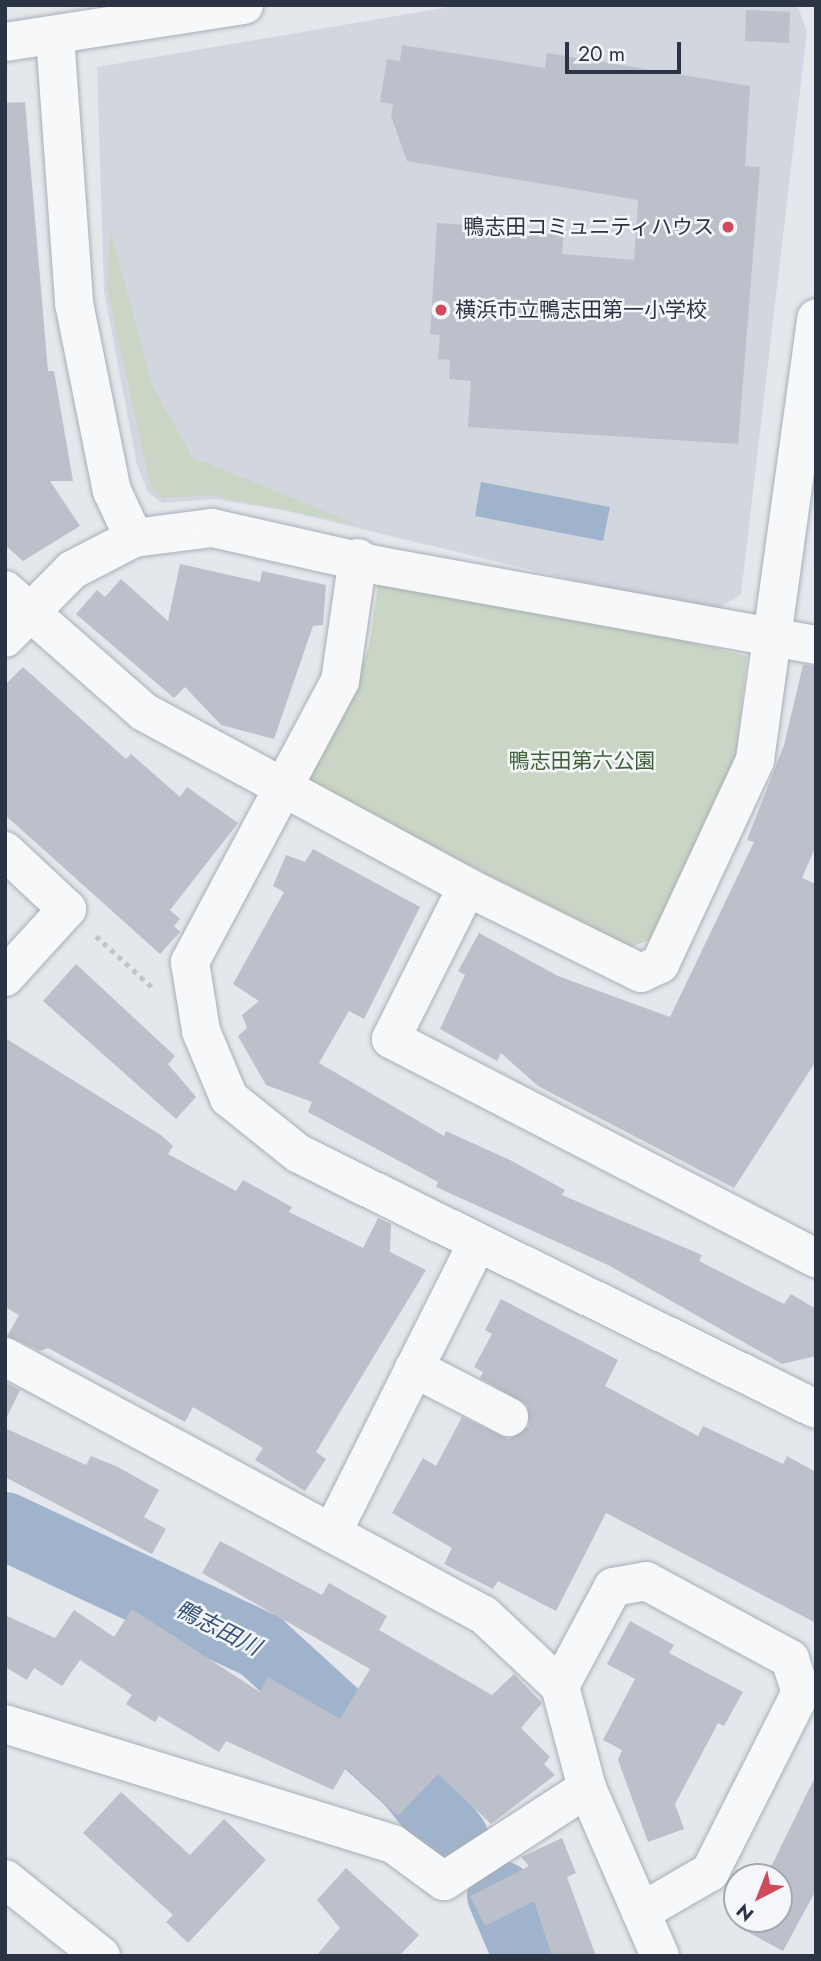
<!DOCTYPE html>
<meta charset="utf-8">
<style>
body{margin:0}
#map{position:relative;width:821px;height:1961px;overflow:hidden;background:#e4e7ec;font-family:Jost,"Noto Sans JP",sans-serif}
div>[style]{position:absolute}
.built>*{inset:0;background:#d2d6de}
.green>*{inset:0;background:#c9d6c5}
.water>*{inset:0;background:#9fb4cc}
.river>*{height:68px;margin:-34px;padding:0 34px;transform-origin:34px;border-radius:34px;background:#9fb4cc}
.building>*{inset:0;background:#bbc0ca}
.path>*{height:4.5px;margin-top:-2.25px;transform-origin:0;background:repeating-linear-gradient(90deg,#c2c5cb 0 5px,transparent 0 10px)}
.roads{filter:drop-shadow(0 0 2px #a9aeb7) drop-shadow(0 0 2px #a9aeb7)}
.minor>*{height:38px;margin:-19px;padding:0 19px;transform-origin:19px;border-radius:19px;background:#f7f8fa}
.dots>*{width:19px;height:19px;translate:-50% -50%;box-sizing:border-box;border:4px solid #f4f6f9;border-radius:50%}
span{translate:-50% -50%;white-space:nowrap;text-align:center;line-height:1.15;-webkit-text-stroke:5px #f4f6f9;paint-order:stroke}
.poi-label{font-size:21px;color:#2b3445}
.right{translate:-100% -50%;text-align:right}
.left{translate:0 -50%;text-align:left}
.park-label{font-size:21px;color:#3f6138}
.water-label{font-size:23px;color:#34527a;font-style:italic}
.frame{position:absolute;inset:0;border:7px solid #2b3445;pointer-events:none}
.north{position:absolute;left:723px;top:1863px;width:70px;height:70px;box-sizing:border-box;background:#f4f6f9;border:2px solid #a4a8b1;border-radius:50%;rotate:222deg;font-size:19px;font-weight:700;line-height:28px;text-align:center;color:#2b3445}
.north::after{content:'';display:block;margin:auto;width:24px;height:32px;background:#d1495b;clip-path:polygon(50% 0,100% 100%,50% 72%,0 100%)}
.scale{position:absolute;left:565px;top:42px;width:116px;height:32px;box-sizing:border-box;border:4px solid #2b3445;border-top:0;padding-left:9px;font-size:21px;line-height:24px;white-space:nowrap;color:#2b3445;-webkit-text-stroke:5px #f4f6f9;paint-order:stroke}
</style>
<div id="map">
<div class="built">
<div style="clip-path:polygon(460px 5px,797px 5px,807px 31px,741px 594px,711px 613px,283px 510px,214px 499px,162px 503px,148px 492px,137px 465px,104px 291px,97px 67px)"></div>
</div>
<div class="green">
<div style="clip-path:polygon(110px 229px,152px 385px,192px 457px,358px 525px,211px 495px,163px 498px,151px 489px,107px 286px)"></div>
<div style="clip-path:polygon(381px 566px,747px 656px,732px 788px,653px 939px,627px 948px,304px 778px,347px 705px,369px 646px)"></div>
</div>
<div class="water">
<div style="clip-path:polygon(481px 482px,610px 507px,603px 541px,475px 516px)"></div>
</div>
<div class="river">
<div style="left:5px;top:1526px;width:283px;rotate:25.1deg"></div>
<div style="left:261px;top:1646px;width:203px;rotate:42.4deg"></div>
<div style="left:411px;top:1783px;width:71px;rotate:51.8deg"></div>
<div style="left:501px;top:1895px;width:66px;rotate:66.9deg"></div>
</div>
<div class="building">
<div style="clip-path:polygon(746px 10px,790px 12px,789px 43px,745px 41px)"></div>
<div style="clip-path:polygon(402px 45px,545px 68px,547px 53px,750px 86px,745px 166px,760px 167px,738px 444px,468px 427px,471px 381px,449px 379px,450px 360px,438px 359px,440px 335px,430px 334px,437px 223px,564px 232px,562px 254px,634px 260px,638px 200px,407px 161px,391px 116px,393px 104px,380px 102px,387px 59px,400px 61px)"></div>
<div style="clip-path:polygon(25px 102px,48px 371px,54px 371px,73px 481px,50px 481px,80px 526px,23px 561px,5px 545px,5px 103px)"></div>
<div style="clip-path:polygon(180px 564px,260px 582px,262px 571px,326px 585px,323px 625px,313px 626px,274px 739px,221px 725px,185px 687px,174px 698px,76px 614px,97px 590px,105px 597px,121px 579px,168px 621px)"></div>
<div style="clip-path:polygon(803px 665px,816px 666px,816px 846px,802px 878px,816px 884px,816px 1061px,734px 1188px,538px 1086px,501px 1053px,497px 1061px,440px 1029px,465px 975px,458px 971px,479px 933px,558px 976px,670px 1017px,754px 842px,747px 840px,784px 745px)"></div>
<div style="clip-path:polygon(23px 667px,126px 759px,131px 754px,180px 797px,187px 787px,238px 823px,170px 910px,180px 919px,174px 926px,180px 932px,160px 954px,5px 815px,5px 685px)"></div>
<div style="clip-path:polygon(313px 849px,420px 907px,364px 1019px,349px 1011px,319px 1063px,444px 1136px,446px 1131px,510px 1160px,565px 1190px,562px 1195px,702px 1255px,699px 1261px,784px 1304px,791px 1294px,816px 1309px,816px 1356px,782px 1364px,608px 1265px,436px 1187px,438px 1182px,308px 1112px,312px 1102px,266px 1085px,238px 1036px,247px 1028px,242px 1015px,259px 1001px,233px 984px,284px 892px,273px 886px,286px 855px,305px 862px)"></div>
<div style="clip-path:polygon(76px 964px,175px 1056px,168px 1064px,196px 1097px,176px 1119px,43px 1001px)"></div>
<div style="clip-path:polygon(5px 1038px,161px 1135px,173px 1146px,168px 1154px,236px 1191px,243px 1180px,292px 1207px,289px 1212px,363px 1248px,378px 1218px,391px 1224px,390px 1252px,426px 1270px,316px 1452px,326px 1459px,305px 1491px,255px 1460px,263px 1448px,193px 1407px,185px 1422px,48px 1348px,40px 1351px,7px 1336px,19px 1315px,5px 1307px)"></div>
<div style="clip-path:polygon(501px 1299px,618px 1360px,605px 1386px,698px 1436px,703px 1426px,783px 1464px,787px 1456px,816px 1472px,816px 1623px,606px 1513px,556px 1611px,498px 1581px,493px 1589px,444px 1564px,452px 1548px,392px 1513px,423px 1458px,436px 1466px,462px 1417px,509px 1439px,529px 1426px,527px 1405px,480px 1378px,483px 1372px,474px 1367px,492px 1334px,485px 1330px)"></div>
<div style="clip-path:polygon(5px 1382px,20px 1390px,5px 1421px)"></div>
<div style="clip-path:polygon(5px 1428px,86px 1465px,91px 1456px,118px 1467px,159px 1490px,144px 1517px,166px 1529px,152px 1554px,5px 1477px)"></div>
<div style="clip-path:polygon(220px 1541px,322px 1595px,329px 1583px,387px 1616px,379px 1630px,492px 1695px,514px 1674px,542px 1703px,521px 1728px,550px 1757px,544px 1764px,555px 1775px,491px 1824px,438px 1774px,398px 1816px,346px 1768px,333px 1790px,226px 1741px,219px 1752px,159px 1716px,155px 1722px,126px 1704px,132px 1695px,80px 1660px,62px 1686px,34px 1668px,27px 1680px,5px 1667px,5px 1615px,55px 1638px,74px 1610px,114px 1637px,132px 1609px,260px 1692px,268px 1677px,340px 1719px,370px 1669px,202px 1573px)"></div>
<div style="clip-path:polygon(630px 1621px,674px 1645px,669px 1653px,743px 1692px,724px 1726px,718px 1723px,675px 1804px,684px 1829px,648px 1842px,618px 1760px,622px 1750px,603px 1740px,635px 1679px,607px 1664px)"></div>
<div style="clip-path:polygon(816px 1775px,816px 1890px,783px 1951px,740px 1928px,744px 1919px,779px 1919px,779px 1877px,766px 1877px)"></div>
<div style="clip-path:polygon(121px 1792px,190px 1855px,224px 1819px,266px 1860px,188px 1943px,166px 1922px,173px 1915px,83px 1833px)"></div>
<div style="clip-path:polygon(562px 1838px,576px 1873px,567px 1877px,596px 1956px,552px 1956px,534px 1901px,485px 1926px,470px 1896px,529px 1866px,521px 1857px)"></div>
<div style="clip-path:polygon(346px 1868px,419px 1935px,399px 1956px,316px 1956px,340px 1928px,317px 1900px)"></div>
</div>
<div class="path">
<div style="left:96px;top:936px;width:79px;rotate:42.4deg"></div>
</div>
<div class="roads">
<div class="minor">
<div style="left:55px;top:36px;width:268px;rotate:85.9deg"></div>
<div style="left:74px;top:303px;width:192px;rotate:78.6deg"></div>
<div style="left:112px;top:491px;width:52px;rotate:64.9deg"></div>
<div style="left:5px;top:42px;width:242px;rotate:-8.8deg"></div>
<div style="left:358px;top:558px;width:124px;rotate:98.3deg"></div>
<div style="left:340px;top:681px;width:319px;rotate:118.1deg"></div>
<div style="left:190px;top:962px;width:70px;rotate:80.9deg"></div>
<div style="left:201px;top:1031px;width:73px;rotate:67.3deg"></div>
<div style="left:229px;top:1098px;width:90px;rotate:38.7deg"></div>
<div style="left:299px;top:1154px;width:576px;rotate:26.25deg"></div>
<div style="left:5px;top:590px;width:185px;rotate:41.3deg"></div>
<div style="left:144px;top:712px;width:367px;rotate:28.4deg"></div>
<div style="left:467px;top:887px;width:194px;rotate:26.3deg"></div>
<div style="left:641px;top:973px;width:21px;rotate:-25deg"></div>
<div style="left:660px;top:964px;width:225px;rotate:-65deg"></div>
<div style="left:755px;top:760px;width:446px;rotate:-82.1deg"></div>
<div style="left:5px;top:638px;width:95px;rotate:-45.4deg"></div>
<div style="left:72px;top:570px;width:70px;rotate:-27.3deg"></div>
<div style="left:134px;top:538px;width:79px;rotate:-7.3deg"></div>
<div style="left:212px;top:528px;width:173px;rotate:12.7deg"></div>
<div style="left:381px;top:566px;width:442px;rotate:10.3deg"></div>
<div style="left:5px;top:851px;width:85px;rotate:43.1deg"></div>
<div style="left:67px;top:909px;width:92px;rotate:132.4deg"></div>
<div style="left:467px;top:887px;width:170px;rotate:116.6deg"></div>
<div style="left:391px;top:1039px;width:478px;rotate:27.3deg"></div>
<div style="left:5px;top:1357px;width:544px;rotate:28.31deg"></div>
<div style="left:484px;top:1615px;width:104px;rotate:43.1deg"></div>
<div style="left:560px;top:1686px;width:106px;rotate:75.2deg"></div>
<div style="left:587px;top:1788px;width:183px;rotate:66.5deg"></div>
<div style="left:414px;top:1368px;width:107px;rotate:27.3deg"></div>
<div style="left:332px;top:1533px;width:322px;rotate:-63.4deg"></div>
<div style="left:560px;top:1686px;width:112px;rotate:-61.8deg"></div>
<div style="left:613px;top:1587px;width:34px;rotate:-10deg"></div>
<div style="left:646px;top:1581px;width:164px;rotate:28.4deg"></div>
<div style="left:790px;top:1659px;width:35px;rotate:72deg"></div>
<div style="left:801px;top:1692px;width:202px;rotate:116.8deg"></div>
<div style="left:710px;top:1872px;width:80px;rotate:149.9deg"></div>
<div style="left:5px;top:1724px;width:406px;rotate:17.2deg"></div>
<div style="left:393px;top:1844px;width:63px;rotate:36deg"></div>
<div style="left:444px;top:1881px;width:171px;rotate:-33deg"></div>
<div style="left:5px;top:1879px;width:123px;rotate:38.7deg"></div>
</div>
</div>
<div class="dots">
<div style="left:728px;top:227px;background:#d1495b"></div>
<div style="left:441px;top:310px;background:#d1495b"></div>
</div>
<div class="poi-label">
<span class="right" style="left:714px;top:227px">鴨志田コミュニティハウス</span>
<span class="left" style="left:455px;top:310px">横浜市立鴨志田第一小学校</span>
</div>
<div class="park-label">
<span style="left:582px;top:761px">鴨志田第六公園</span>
</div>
<div class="water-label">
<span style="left:218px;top:1628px;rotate:27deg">鴨志田川</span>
</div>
<div class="frame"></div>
<div class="north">N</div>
<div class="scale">20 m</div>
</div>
